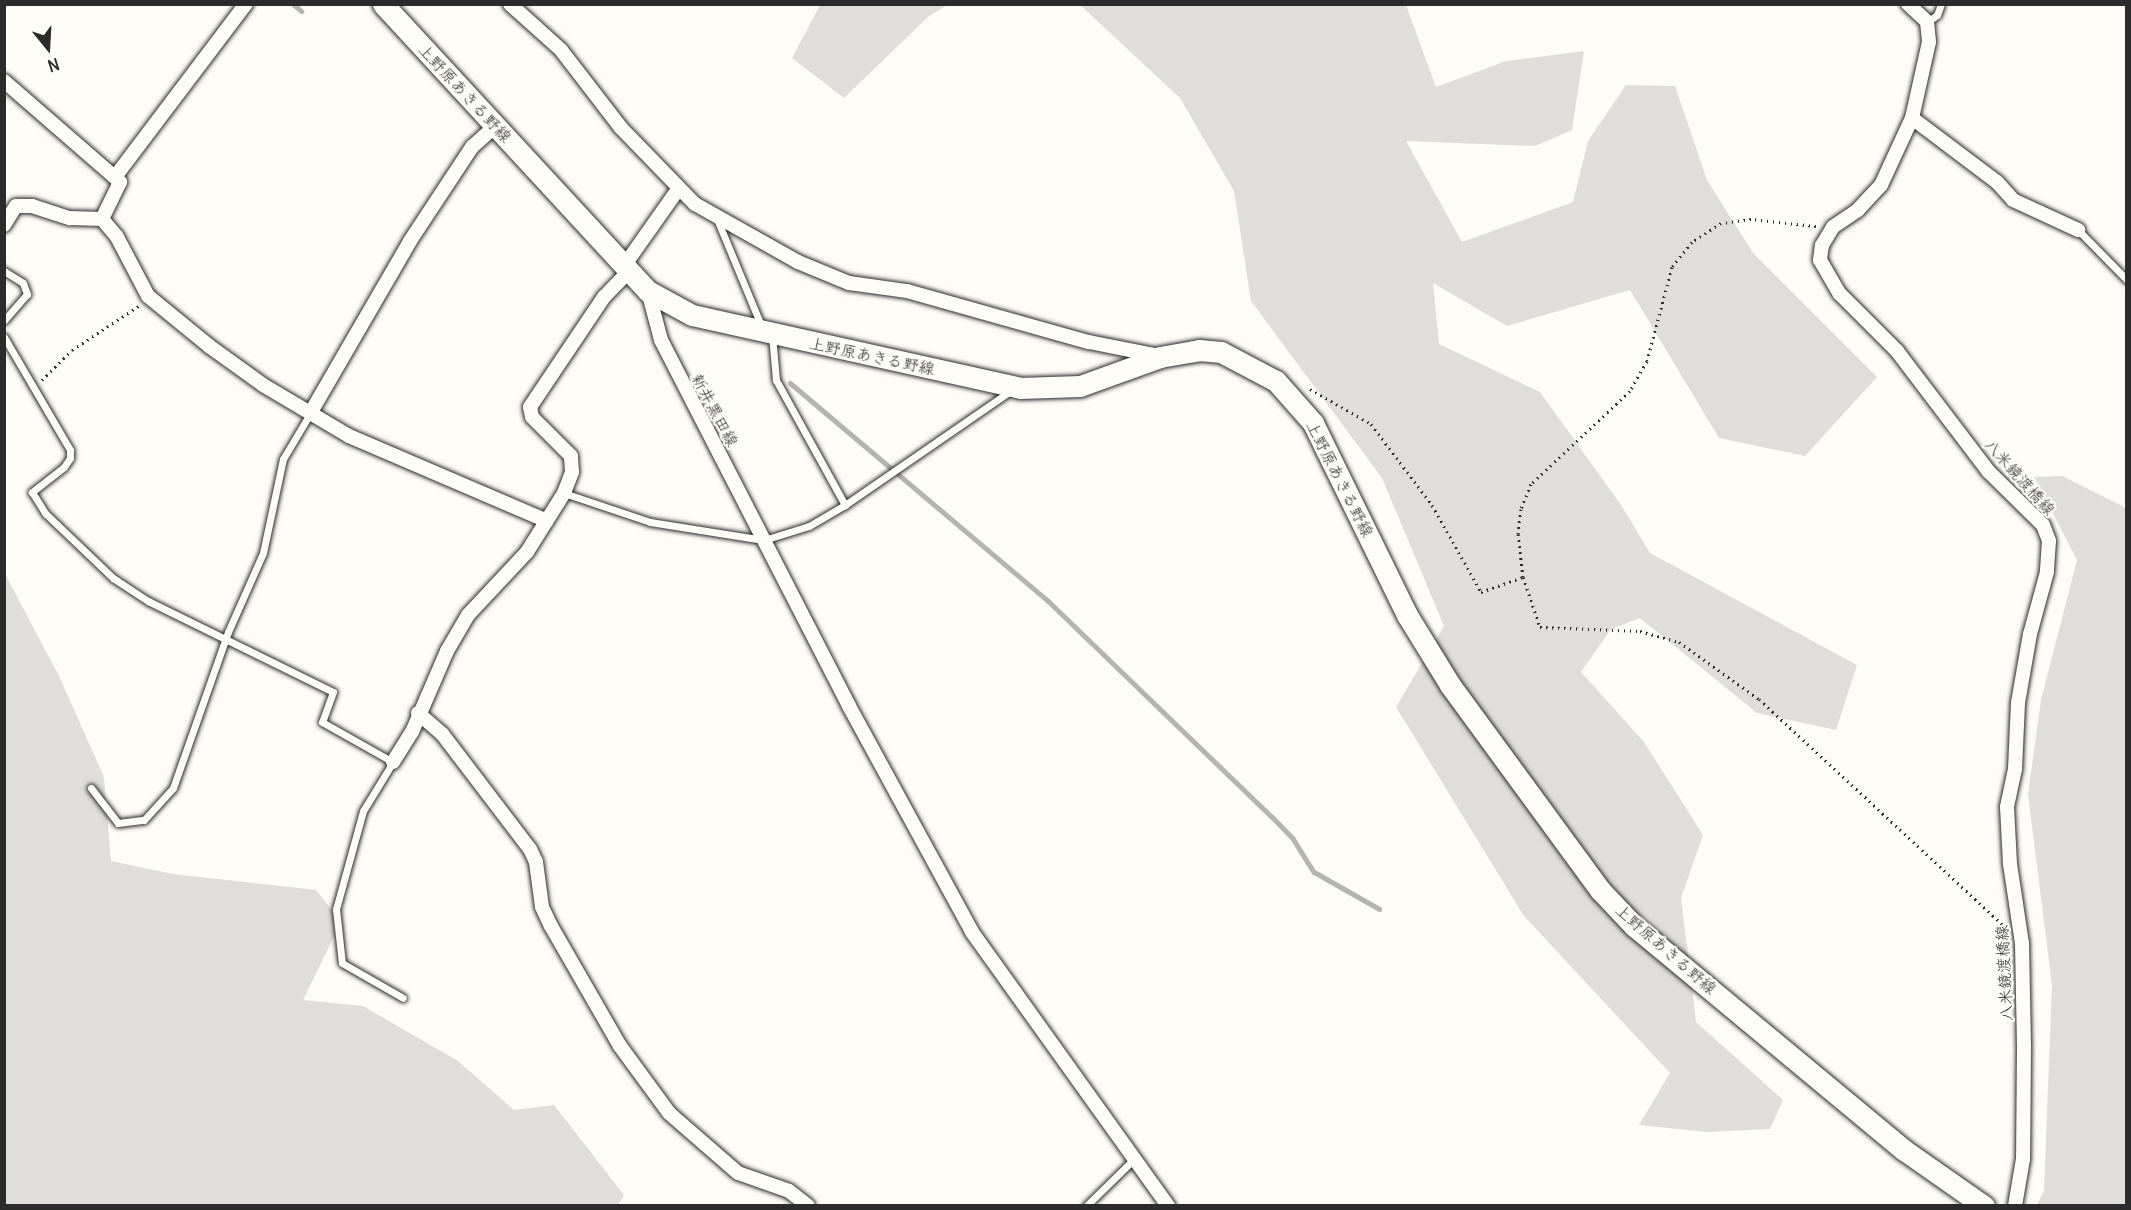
<!DOCTYPE html>
<meta charset="utf-8">
<style>
body{margin:0}
#map{position:relative;width:2131px;height:1210px;overflow:hidden;background:#fdfcf7;font-family:Delius,"Klee One",sans-serif}
div>[style]{position:absolute}
.green>*{inset:0;background:#dfdeda}
.stream>*{height:5px;margin:-2.5px;padding:0 2.5px;transform-origin:2.5px;border-radius:2.5px;background:#b5b4b1}
.path>*{height:3px;margin-top:-1.5px;transform-origin:0;background:repeating-linear-gradient(90deg,#2b2b2b 0 1.5px,transparent 0 6px)}
.roads{filter:drop-shadow(0 0 2px #2b2b2b) drop-shadow(0 0 2px #2b2b2b)}
.service>*{height:7px;margin:-3.5px;padding:0 3.5px;transform-origin:3.5px;border-radius:3.5px;background:#fdfcf7}
.minor>*{height:14px;margin:-7px;padding:0 7px;transform-origin:7px;border-radius:7px;background:#fdfcf7}
.primary>*{height:21px;margin:-10.5px;padding:0 10.5px;transform-origin:10.5px;border-radius:10.5px;background:#fdfcf7}
span{translate:-50% -50%;white-space:nowrap;text-align:center;line-height:1.15;-webkit-text-stroke:4.5px #fdfcf7;paint-order:stroke}
.street-label{font-size:16px;color:#2b2b2b}
.frame{position:absolute;inset:0;border:6px solid #2b2b2b;pointer-events:none}
.north{position:absolute;left:18px;top:18px;width:60px;height:60px;-webkit-text-stroke:4px #fdfcf7;paint-order:stroke;rotate:162deg;font-size:16px;font-weight:700;line-height:24px;text-align:center;color:#2b2b2b}
.north::after{content:'';display:block;margin:auto;width:21px;height:27px;background:#2b2b2b;clip-path:polygon(50% 0,100% 100%,50% 72%,0 100%)}
</style>
<div id="map">
<div class="green">
<div style="clip-path:polygon(820px 5px,820px 4px,947px 5px,929px 16px,844px 98px,792px 58px)"></div>
<div style="clip-path:polygon(1080px 5px,1406px 5px,1436px 87px,1506px 61px,1584px 51px,1572px 130px,1535px 146px,1406px 141px,1462px 242px,1573px 202px,1588px 141px,1626px 85px,1675px 86px,1707px 180px,1753px 253px,1877px 377px,1805px 456px,1719px 438px,1630px 290px,1507px 326px,1433px 283px,1439px 344px,1540px 392px,1621px 505px,1650px 553px,1857px 665px,1836px 730px,1757px 713px,1640px 618px,1611px 629px,1581px 672px,1644px 742px,1703px 835px,1681px 898px,1696px 1022px,1783px 1100px,1770px 1129px,1707px 1132px,1639px 1125px,1670px 1073px,1524px 916px,1396px 707px,1444px 626px,1382px 478px,1251px 301px,1234px 191px,1180px 98px)"></div>
<div style="clip-path:polygon(2062px 476px,2126px 508px,2126px 1205px,2037px 1205px,2044px 1191px,2052px 985px,2028px 794px,2041px 700px,2077px 560px,2034px 477px)"></div>
<div style="clip-path:polygon(4px 572px,59px 676px,104px 777px,111px 861px,173px 874px,316px 890px,341px 922px,303px 1000px,363px 1006px,458px 1061px,514px 1110px,554px 1105px,624px 1195px,618px 1205px,5px 1205px)"></div>
</div>
<div class="stream">
<div style="left:293px;top:4px;width:11px;rotate:41deg"></div>
<div style="left:790px;top:383px;width:338px;rotate:40.2deg"></div>
<div style="left:1048px;top:601px;width:311px;rotate:44deg"></div>
<div style="left:1272px;top:817px;width:30px;rotate:46deg"></div>
<div style="left:1293px;top:839px;width:39px;rotate:58deg"></div>
<div style="left:1314px;top:872px;width:75px;rotate:29.6deg"></div>
</div>
<div class="path">
<div style="left:1816px;top:226px;width:65px;rotate:-173.9deg"></div>
<div style="left:1751px;top:219px;width:30px;rotate:172deg"></div>
<div style="left:1721px;top:223px;width:35px;rotate:147deg"></div>
<div style="left:1692px;top:242px;width:32px;rotate:129deg"></div>
<div style="left:1672px;top:267px;width:97px;rotate:104.9deg"></div>
<div style="left:1647px;top:361px;width:34px;rotate:120deg"></div>
<div style="left:1630px;top:391px;width:136px;rotate:136.8deg"></div>
<div style="left:1531px;top:484px;width:27px;rotate:112deg"></div>
<div style="left:1521px;top:509px;width:25px;rotate:97deg"></div>
<div style="left:1518px;top:534px;width:43px;rotate:83.4deg"></div>
<div style="left:1523px;top:577px;width:53px;rotate:71.2deg"></div>
<div style="left:1540px;top:627px;width:100px;rotate:2.3deg"></div>
<div style="left:1640px;top:631px;width:41px;rotate:15.8deg"></div>
<div style="left:1679px;top:642px;width:98px;rotate:35.5deg"></div>
<div style="left:1759px;top:699px;width:335px;rotate:42.8deg"></div>
<div style="left:42px;top:380px;width:42px;rotate:-45deg"></div>
<div style="left:72px;top:350px;width:80px;rotate:-33.3deg"></div>
<div style="left:1310px;top:389px;width:70px;rotate:29.8deg"></div>
<div style="left:1371px;top:424px;width:101px;rotate:53deg"></div>
<div style="left:1432px;top:505px;width:100px;rotate:60.6deg"></div>
<div style="left:1481px;top:592px;width:45px;rotate:-19.7deg"></div>
</div>
<div class="roads">
<div class="service">
<div style="left:1927px;top:22px;width:12px;rotate:-35deg"></div>
<div style="left:1937px;top:15px;width:12px;rotate:-70deg"></div>
<div style="left:717px;top:219px;width:115px;rotate:67.5deg"></div>
<div style="left:2078px;top:230px;width:69px;rotate:45.6deg"></div>
<div style="left:4px;top:271px;width:22px;rotate:32deg"></div>
<div style="left:23px;top:283px;width:12px;rotate:70deg"></div>
<div style="left:27px;top:294px;width:35px;rotate:131deg"></div>
<div style="left:772px;top:335px;width:45px;rotate:84.9deg"></div>
<div style="left:776px;top:380px;width:143px;rotate:61.1deg"></div>
<div style="left:4px;top:337px;width:131px;rotate:59.7deg"></div>
<div style="left:70px;top:450px;width:8px;rotate:90deg"></div>
<div style="left:70px;top:458px;width:11px;rotate:124deg"></div>
<div style="left:64px;top:467px;width:41px;rotate:142deg"></div>
<div style="left:32px;top:492px;width:26px;rotate:58deg"></div>
<div style="left:46px;top:514px;width:93px;rotate:43.7deg"></div>
<div style="left:113px;top:578px;width:42px;rotate:33.3deg"></div>
<div style="left:148px;top:601px;width:206px;rotate:26.2deg"></div>
<div style="left:333px;top:692px;width:32px;rotate:110deg"></div>
<div style="left:322px;top:722px;width:81px;rotate:29.4deg"></div>
<div style="left:393px;top:762px;width:57px;rotate:121.5deg"></div>
<div style="left:363px;top:811px;width:102px;rotate:105.4deg"></div>
<div style="left:336px;top:909px;width:54px;rotate:83.7deg"></div>
<div style="left:342px;top:963px;width:70px;rotate:29.8deg"></div>
<div style="left:564px;top:493px;width:91px;rotate:18.6deg"></div>
<div style="left:650px;top:522px;width:115px;rotate:9deg"></div>
<div style="left:764px;top:540px;width:47px;rotate:-17.3deg"></div>
<div style="left:809px;top:526px;width:42px;rotate:-30.3deg"></div>
<div style="left:845px;top:505px;width:201px;rotate:-34.6deg"></div>
<div style="left:91px;top:788px;width:44px;rotate:52.4deg"></div>
<div style="left:118px;top:823px;width:26px;rotate:-7deg"></div>
<div style="left:144px;top:820px;width:43px;rotate:-47.8deg"></div>
<div style="left:173px;top:788px;width:165px;rotate:-70.6deg"></div>
<div style="left:228px;top:632px;width:86px;rotate:-66.1deg"></div>
<div style="left:263px;top:553px;width:96px;rotate:-78deg"></div>
<div style="left:283px;top:459px;width:55px;rotate:-59.2deg"></div>
<div style="left:1086px;top:1206px;width:69px;rotate:-44.4deg"></div>
</div>
<div class="minor">
<div style="left:510px;top:4px;width:69px;rotate:42deg"></div>
<div style="left:561px;top:50px;width:98px;rotate:52.4deg"></div>
<div style="left:621px;top:128px;width:106px;rotate:45.8deg"></div>
<div style="left:695px;top:204px;width:118px;rotate:29.4deg"></div>
<div style="left:798px;top:262px;width:55px;rotate:22.4deg"></div>
<div style="left:849px;top:283px;width:59px;rotate:7.9deg"></div>
<div style="left:907px;top:291px;width:189px;rotate:15.7deg"></div>
<div style="left:1089px;top:342px;width:71px;rotate:11.3deg"></div>
<div style="left:1908px;top:4px;width:26px;rotate:43deg"></div>
<div style="left:1927px;top:22px;width:20px;rotate:84deg"></div>
<div style="left:1929px;top:42px;width:78px;rotate:102.6deg"></div>
<div style="left:1912px;top:118px;width:74px;rotate:114.8deg"></div>
<div style="left:1881px;top:185px;width:34px;rotate:133deg"></div>
<div style="left:1858px;top:210px;width:30px;rotate:146deg"></div>
<div style="left:1833px;top:227px;width:21px;rotate:121deg"></div>
<div style="left:1822px;top:245px;width:15px;rotate:98deg"></div>
<div style="left:1820px;top:260px;width:39px;rotate:60deg"></div>
<div style="left:1840px;top:294px;width:81px;rotate:45deg"></div>
<div style="left:1897px;top:351px;width:151px;rotate:52.8deg"></div>
<div style="left:1988px;top:471px;width:77px;rotate:44.5deg"></div>
<div style="left:2043px;top:525px;width:17px;rotate:69deg"></div>
<div style="left:2049px;top:541px;width:31px;rotate:94deg"></div>
<div style="left:2047px;top:572px;width:64px;rotate:105.3deg"></div>
<div style="left:2030px;top:634px;width:70px;rotate:99.9deg"></div>
<div style="left:2018px;top:703px;width:66px;rotate:92.6deg"></div>
<div style="left:2015px;top:769px;width:39px;rotate:102deg"></div>
<div style="left:2007px;top:807px;width:57px;rotate:87deg"></div>
<div style="left:2010px;top:864px;width:80px;rotate:81.4deg"></div>
<div style="left:2022px;top:943px;width:105px;rotate:88.9deg"></div>
<div style="left:2024px;top:1048px;width:111px;rotate:90.5deg"></div>
<div style="left:2023px;top:1159px;width:48px;rotate:99.7deg"></div>
<div style="left:4px;top:81px;width:154px;rotate:41deg"></div>
<div style="left:120px;top:182px;width:41px;rotate:115.9deg"></div>
<div style="left:102px;top:219px;width:23px;rotate:50deg"></div>
<div style="left:117px;top:237px;width:67px;rotate:62.3deg"></div>
<div style="left:148px;top:296px;width:79px;rotate:39.3deg"></div>
<div style="left:209px;top:346px;width:67px;rotate:35.8deg"></div>
<div style="left:263px;top:385px;width:100px;rotate:30.7deg"></div>
<div style="left:349px;top:436px;width:215px;rotate:23.2deg"></div>
<div style="left:1912px;top:118px;width:106px;rotate:37deg"></div>
<div style="left:1997px;top:182px;width:24px;rotate:48deg"></div>
<div style="left:2013px;top:200px;width:72px;rotate:24.8deg"></div>
<div style="left:115px;top:177px;width:217px;rotate:-52.9deg"></div>
<div style="left:4px;top:225px;width:22px;rotate:-58deg"></div>
<div style="left:16px;top:206px;width:16px"></div>
<div style="left:32px;top:206px;width:40px;rotate:18deg"></div>
<div style="left:70px;top:218px;width:32px;rotate:2deg"></div>
<div style="left:624px;top:266px;width:95px;rotate:-54.8deg"></div>
<div style="left:648px;top:291px;width:51px;rotate:75.1deg"></div>
<div style="left:661px;top:340px;width:411px;rotate:62.8deg"></div>
<div style="left:849px;top:706px;width:257px;rotate:61.4deg"></div>
<div style="left:972px;top:932px;width:337px;rotate:54.4deg"></div>
<div style="left:311px;top:412px;width:198px;rotate:-59.9deg"></div>
<div style="left:410px;top:241px;width:113px;rotate:-56.6deg"></div>
<div style="left:472px;top:147px;width:31px;rotate:-42deg"></div>
<div style="left:418px;top:713px;width:33px;rotate:41deg"></div>
<div style="left:443px;top:735px;width:143px;rotate:52.7deg"></div>
<div style="left:530px;top:849px;width:14px;rotate:65deg"></div>
<div style="left:536px;top:862px;width:45px;rotate:82.4deg"></div>
<div style="left:542px;top:907px;width:21px;rotate:65deg"></div>
<div style="left:551px;top:926px;width:138px;rotate:60.1deg"></div>
<div style="left:620px;top:1046px;width:83px;rotate:53.8deg"></div>
<div style="left:669px;top:1113px;width:91px;rotate:41deg"></div>
<div style="left:738px;top:1173px;width:54px;rotate:19.4deg"></div>
<div style="left:789px;top:1191px;width:24px;rotate:38deg"></div>
<div style="left:393px;top:762px;width:36px;rotate:-58deg"></div>
<div style="left:412px;top:732px;width:88px;rotate:-66.6deg"></div>
<div style="left:447px;top:651px;width:42px;rotate:-59.7deg"></div>
<div style="left:468px;top:615px;width:86px;rotate:-46.9deg"></div>
<div style="left:527px;top:552px;width:70px;rotate:-57.9deg"></div>
<div style="left:564px;top:493px;width:22px;rotate:-69deg"></div>
<div style="left:572px;top:472px;width:16px;rotate:-94deg"></div>
<div style="left:571px;top:456px;width:55px;rotate:-135deg"></div>
<div style="left:532px;top:417px;width:10px;rotate:-101deg"></div>
<div style="left:530px;top:407px;width:133px;rotate:-56.1deg"></div>
<div style="left:604px;top:297px;width:36px;rotate:-46deg"></div>
</div>
<div class="primary">
<div style="left:383px;top:4px;width:391px;rotate:47.3deg"></div>
<div style="left:648px;top:291px;width:50px;rotate:28.6deg"></div>
<div style="left:692px;top:315px;width:336px;rotate:12.5deg"></div>
<div style="left:1020px;top:388px;width:60px;rotate:-1.9deg"></div>
<div style="left:1080px;top:386px;width:85px;rotate:-19.9deg"></div>
<div style="left:1160px;top:357px;width:40px;rotate:-10deg"></div>
<div style="left:1199px;top:350px;width:22px;rotate:5deg"></div>
<div style="left:1221px;top:352px;width:62px;rotate:27.8deg"></div>
<div style="left:1276px;top:381px;width:56px;rotate:48.6deg"></div>
<div style="left:1313px;top:423px;width:214px;rotate:63.9deg"></div>
<div style="left:1407px;top:615px;width:82px;rotate:58.4deg"></div>
<div style="left:1450px;top:685px;width:255px;rotate:53.8deg"></div>
<div style="left:1601px;top:891px;width:48px;rotate:46.7deg"></div>
<div style="left:1634px;top:926px;width:351px;rotate:39.7deg"></div>
<div style="left:1904px;top:1150px;width:98px;rotate:35deg"></div>
</div>
</div>
<div class="street-label">
<span style="left:465px;top:93px;rotate:47deg">上野原あきる野線</span>
<span style="left:872px;top:356px;rotate:12deg">上野原あきる野線</span>
<span style="left:715px;top:410px;rotate:62deg">新井黒田線</span>
<span style="left:2020px;top:477px;rotate:48deg">八米鏡渡橋線</span>
<span style="left:1340px;top:479px;rotate:63deg">上野原あきる野線</span>
<span style="left:1666px;top:949px;rotate:41deg">上野原あきる野線</span>
<span style="left:2004px;top:973px;rotate:-93deg">八米鏡渡橋線</span>
</div>
<div class="frame"></div>
<div class="north">N</div>
</div>
